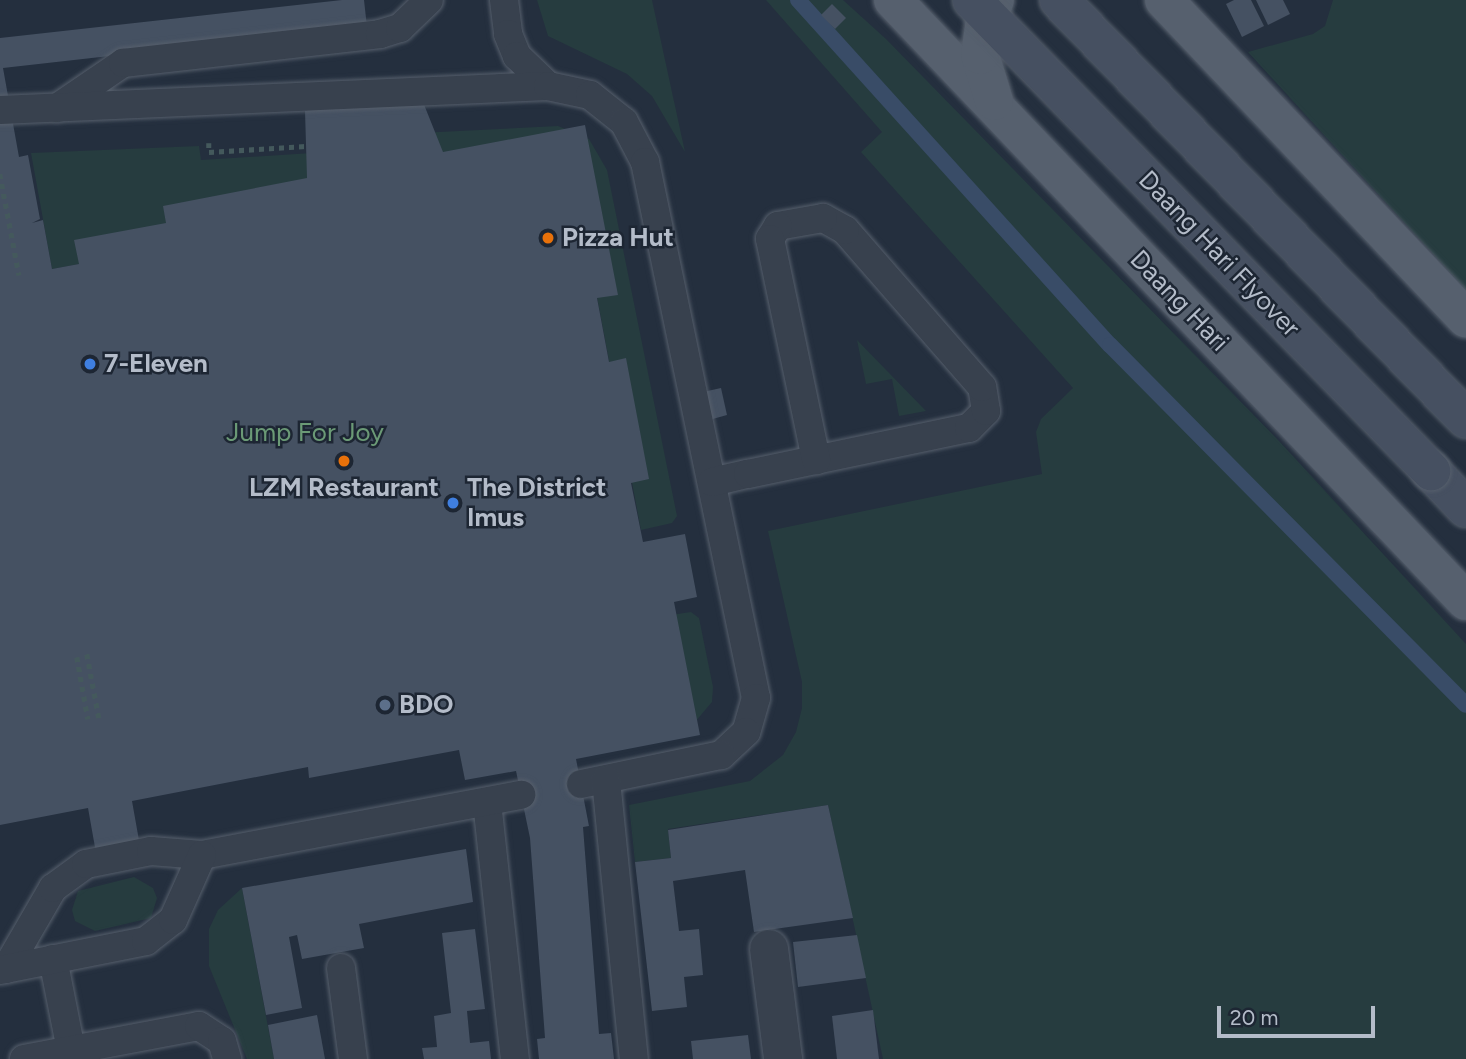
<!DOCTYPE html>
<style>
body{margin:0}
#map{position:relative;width:1466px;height:1059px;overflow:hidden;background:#242f3e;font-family:Figtree,sans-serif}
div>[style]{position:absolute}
.green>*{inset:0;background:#263c3f}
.stream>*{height:16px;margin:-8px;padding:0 8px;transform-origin:8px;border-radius:8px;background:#394c67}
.building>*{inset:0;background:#455162}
.path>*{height:4.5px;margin-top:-2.25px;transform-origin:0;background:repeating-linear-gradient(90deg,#44595c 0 5px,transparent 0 10px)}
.roads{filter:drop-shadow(0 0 2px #565f6c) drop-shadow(0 0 2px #565f6c)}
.lane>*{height:28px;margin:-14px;padding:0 14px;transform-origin:14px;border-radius:14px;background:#38414e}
.street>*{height:38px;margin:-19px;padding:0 19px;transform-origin:19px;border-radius:19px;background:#38414e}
.secondary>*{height:38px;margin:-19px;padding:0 19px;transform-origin:19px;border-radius:19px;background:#465061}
.primary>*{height:38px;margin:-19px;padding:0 19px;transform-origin:19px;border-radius:19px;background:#56606e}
.bridges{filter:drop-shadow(0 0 2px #565f6c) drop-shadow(0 0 2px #565f6c)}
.secondary-bridge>*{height:38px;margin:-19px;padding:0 19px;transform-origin:19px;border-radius:19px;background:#465061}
.dots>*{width:19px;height:19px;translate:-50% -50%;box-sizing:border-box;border:4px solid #1d2633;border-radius:50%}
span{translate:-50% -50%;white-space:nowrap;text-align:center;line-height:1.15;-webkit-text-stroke:5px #1d2633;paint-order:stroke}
.poi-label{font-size:26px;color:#b4bcc9;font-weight:700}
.left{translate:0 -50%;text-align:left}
.street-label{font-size:26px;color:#b4bcc9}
.park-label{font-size:26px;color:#6b9a76}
.scale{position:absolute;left:1217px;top:1006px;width:158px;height:32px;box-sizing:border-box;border:4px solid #b4bcc9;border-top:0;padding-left:9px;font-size:21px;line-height:24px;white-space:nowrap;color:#b4bcc9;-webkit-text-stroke:5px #1d2633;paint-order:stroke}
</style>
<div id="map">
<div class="green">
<div style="clip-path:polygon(537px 0,652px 0,685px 152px,652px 96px,627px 74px,548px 36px)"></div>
<div style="clip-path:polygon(766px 0,843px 0,886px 39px,1279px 441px,1466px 644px,1466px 1059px,883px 1059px,828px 805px,668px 829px,671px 858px,635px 862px,629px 805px,750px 781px,783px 755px,796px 732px,802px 708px,802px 682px,768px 531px,1042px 474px,1036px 432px,1041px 419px,1073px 388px,861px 152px,882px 132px)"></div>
<div style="clip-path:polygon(1333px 0,1466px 0,1466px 290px,1248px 52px,1313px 34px,1325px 26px)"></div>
<div style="clip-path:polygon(558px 126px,589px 139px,607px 170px,677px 516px,672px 523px,641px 530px,574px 175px,419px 203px,419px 133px)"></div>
<div style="clip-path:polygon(199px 146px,201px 160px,328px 152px,341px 217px,52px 269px,31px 153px)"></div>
<div style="clip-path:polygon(857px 340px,926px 411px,899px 416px,892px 379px,866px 384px)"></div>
<div style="clip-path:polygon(691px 612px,699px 618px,713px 687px,712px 702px,695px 722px,657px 617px)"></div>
<div style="clip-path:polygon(134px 877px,153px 888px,157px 898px,151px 918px,95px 931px,75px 921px,72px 910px,78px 891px)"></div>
<div style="clip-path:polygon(242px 888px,274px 1059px,247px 1059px,209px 966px,209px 929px,218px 910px)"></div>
</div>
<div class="stream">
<div style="left:798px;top:0;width:465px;rotate:47.9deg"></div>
<div style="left:1110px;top:345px;width:506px;rotate:45.32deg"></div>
</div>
<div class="building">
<div style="clip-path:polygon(342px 0,364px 0,367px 27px,3px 68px,19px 157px,28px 155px,40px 219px,32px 223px,43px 220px,52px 269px,79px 264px,74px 240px,166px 223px,163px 206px,307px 178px,305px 111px,419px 92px,443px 152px,585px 125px,618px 295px,597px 298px,609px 362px,626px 358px,649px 479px,631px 483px,643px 542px,685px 534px,697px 597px,674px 602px,700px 735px,576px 759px,589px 826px,583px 827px,599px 1034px,611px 1033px,614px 1059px,539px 1059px,537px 1039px,545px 1038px,530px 838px,516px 771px,465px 780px,459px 750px,309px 778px,308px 767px,132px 801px,140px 846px,96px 853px,88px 808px,0 825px,0 38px)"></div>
<div style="clip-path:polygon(1234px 0,1251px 0,1264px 26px,1242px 37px,1226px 4px)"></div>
<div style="clip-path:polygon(1256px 0,1283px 0,1290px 14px,1268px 25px)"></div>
<div style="clip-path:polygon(832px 4px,846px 18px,835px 29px,821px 15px)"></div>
<div style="clip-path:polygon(721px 388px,727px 415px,709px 420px,703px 392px)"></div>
<div style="clip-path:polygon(828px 805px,853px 918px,754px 932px,745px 870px,673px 881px,679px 931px,699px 929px,703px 975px,684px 977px,687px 1007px,652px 1011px,635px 862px,671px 858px,668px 830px)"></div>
<div style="clip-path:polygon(466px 849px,473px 902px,359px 924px,364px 948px,302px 959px,297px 935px,289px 937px,302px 1008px,266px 1015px,242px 888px)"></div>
<div style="clip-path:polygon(475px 929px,485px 1009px,467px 1011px,470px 1043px,489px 1041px,491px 1059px,424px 1059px,422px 1048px,437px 1047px,434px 1016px,451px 1013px,442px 933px)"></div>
<div style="clip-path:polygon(857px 935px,866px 978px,798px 987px,793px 942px)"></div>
<div style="clip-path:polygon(873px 1010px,879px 1059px,837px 1059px,832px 1016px)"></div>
<div style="clip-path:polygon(317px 1015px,325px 1059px,274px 1059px,268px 1025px)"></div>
<div style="clip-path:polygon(748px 1035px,751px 1059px,693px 1059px,691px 1041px)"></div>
</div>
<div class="path">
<div style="left:209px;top:143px;width:9px;rotate:90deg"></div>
<div style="left:209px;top:152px;width:97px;rotate:-3.5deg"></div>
<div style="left:0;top:174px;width:103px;rotate:79.3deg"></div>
<div style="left:87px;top:654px;width:65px;rotate:79.4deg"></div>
<div style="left:77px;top:657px;width:63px;rotate:79.9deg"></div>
</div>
<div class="roads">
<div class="lane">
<div style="left:504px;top:0;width:34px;rotate:83deg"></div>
<div style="left:508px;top:34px;width:24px;rotate:68deg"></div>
<div style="left:517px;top:56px;width:43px;rotate:44.1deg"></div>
<div style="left:57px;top:108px;width:80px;rotate:-34.3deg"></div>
<div style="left:123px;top:63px;width:259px;rotate:-6.4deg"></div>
<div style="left:380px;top:34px;width:21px;rotate:-17deg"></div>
<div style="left:400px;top:28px;width:40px;rotate:-44deg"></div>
<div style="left:0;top:110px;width:549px;rotate:-2.51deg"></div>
<div style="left:548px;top:86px;width:43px;rotate:12.1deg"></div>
<div style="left:590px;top:95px;width:43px;rotate:38.5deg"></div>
<div style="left:624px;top:122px;width:45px;rotate:62.3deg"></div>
<div style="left:645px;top:162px;width:547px;rotate:78.3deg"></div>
<div style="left:756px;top:698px;width:35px;rotate:106deg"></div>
<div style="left:746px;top:732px;width:34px;rotate:137deg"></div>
<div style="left:721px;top:755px;width:143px;rotate:168.3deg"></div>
<div style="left:712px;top:482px;width:37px;rotate:-13deg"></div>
<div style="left:748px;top:474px;width:226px;rotate:-11.8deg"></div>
<div style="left:969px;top:428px;width:24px;rotate:-45deg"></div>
<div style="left:986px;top:411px;width:24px;rotate:-99deg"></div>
<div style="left:982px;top:387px;width:208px;rotate:-131.1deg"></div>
<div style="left:845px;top:230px;width:25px;rotate:-151deg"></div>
<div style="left:823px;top:218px;width:46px;rotate:169.9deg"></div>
<div style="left:778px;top:226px;width:15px;rotate:122deg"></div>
<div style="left:770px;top:239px;width:226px;rotate:78.2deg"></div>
<div style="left:606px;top:780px;width:280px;rotate:84.3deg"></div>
<div style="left:487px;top:802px;width:259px;rotate:83.8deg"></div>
<div style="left:53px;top:959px;width:93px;rotate:78.8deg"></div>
<div style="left:341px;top:968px;width:92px;rotate:82.5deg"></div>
<div style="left:6px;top:969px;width:94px;rotate:-59.9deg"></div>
<div style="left:53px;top:888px;width:41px;rotate:-36deg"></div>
<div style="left:86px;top:864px;width:66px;rotate:-11.3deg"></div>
<div style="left:151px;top:851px;width:51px;rotate:4.5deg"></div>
<div style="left:202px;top:855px;width:325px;rotate:-10.7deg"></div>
<div style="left:0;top:970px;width:149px;rotate:-11.2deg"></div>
<div style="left:146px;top:941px;width:34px;rotate:-38deg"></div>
<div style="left:173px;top:920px;width:71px;rotate:-66deg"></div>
<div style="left:24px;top:1059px;width:178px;rotate:-10.7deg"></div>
<div style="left:199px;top:1026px;width:27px;rotate:33deg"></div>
<div style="left:222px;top:1041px;width:19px;rotate:74deg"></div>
</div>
<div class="street">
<div style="left:769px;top:949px;width:111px;rotate:82.7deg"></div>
</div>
<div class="secondary">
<div style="left:1059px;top:0;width:584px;rotate:45.83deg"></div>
<div style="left:1431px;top:471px;width:51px;rotate:46.6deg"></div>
</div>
<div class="primary">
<div style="left:893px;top:0;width:830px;rotate:46.37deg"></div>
<div style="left:1164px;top:0;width:439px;rotate:46.5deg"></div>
<div style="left:994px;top:101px;width:48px;rotate:-106.9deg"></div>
<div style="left:980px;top:55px;width:28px;rotate:-82deg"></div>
<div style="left:984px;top:27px;width:29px;rotate:-68deg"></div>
</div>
</div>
<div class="bridges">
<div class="secondary-bridge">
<div style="left:972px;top:0;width:658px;rotate:45.74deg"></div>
</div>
</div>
<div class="dots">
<div style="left:548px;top:238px;background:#e8710a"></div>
<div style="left:90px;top:364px;background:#3f7fe0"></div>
<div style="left:344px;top:461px;background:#e8710a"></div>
<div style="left:453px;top:503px;background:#3f7fe0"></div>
<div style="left:385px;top:705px;background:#5c6f8a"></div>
</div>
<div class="poi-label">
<span class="left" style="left:562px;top:238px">Pizza Hut</span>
<span class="left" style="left:104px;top:364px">7-Eleven</span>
<span style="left:344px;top:488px">LZM Restaurant</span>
<span class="left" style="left:467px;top:503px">The District<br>Imus</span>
<span class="left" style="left:399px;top:705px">BDO</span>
</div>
<div class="street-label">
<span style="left:1219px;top:254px;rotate:46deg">Daang Hari Flyover</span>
<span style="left:1179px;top:301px;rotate:46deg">Daang Hari</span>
</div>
<div class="park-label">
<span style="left:305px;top:433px">Jump For Joy</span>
</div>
<div class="scale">20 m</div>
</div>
